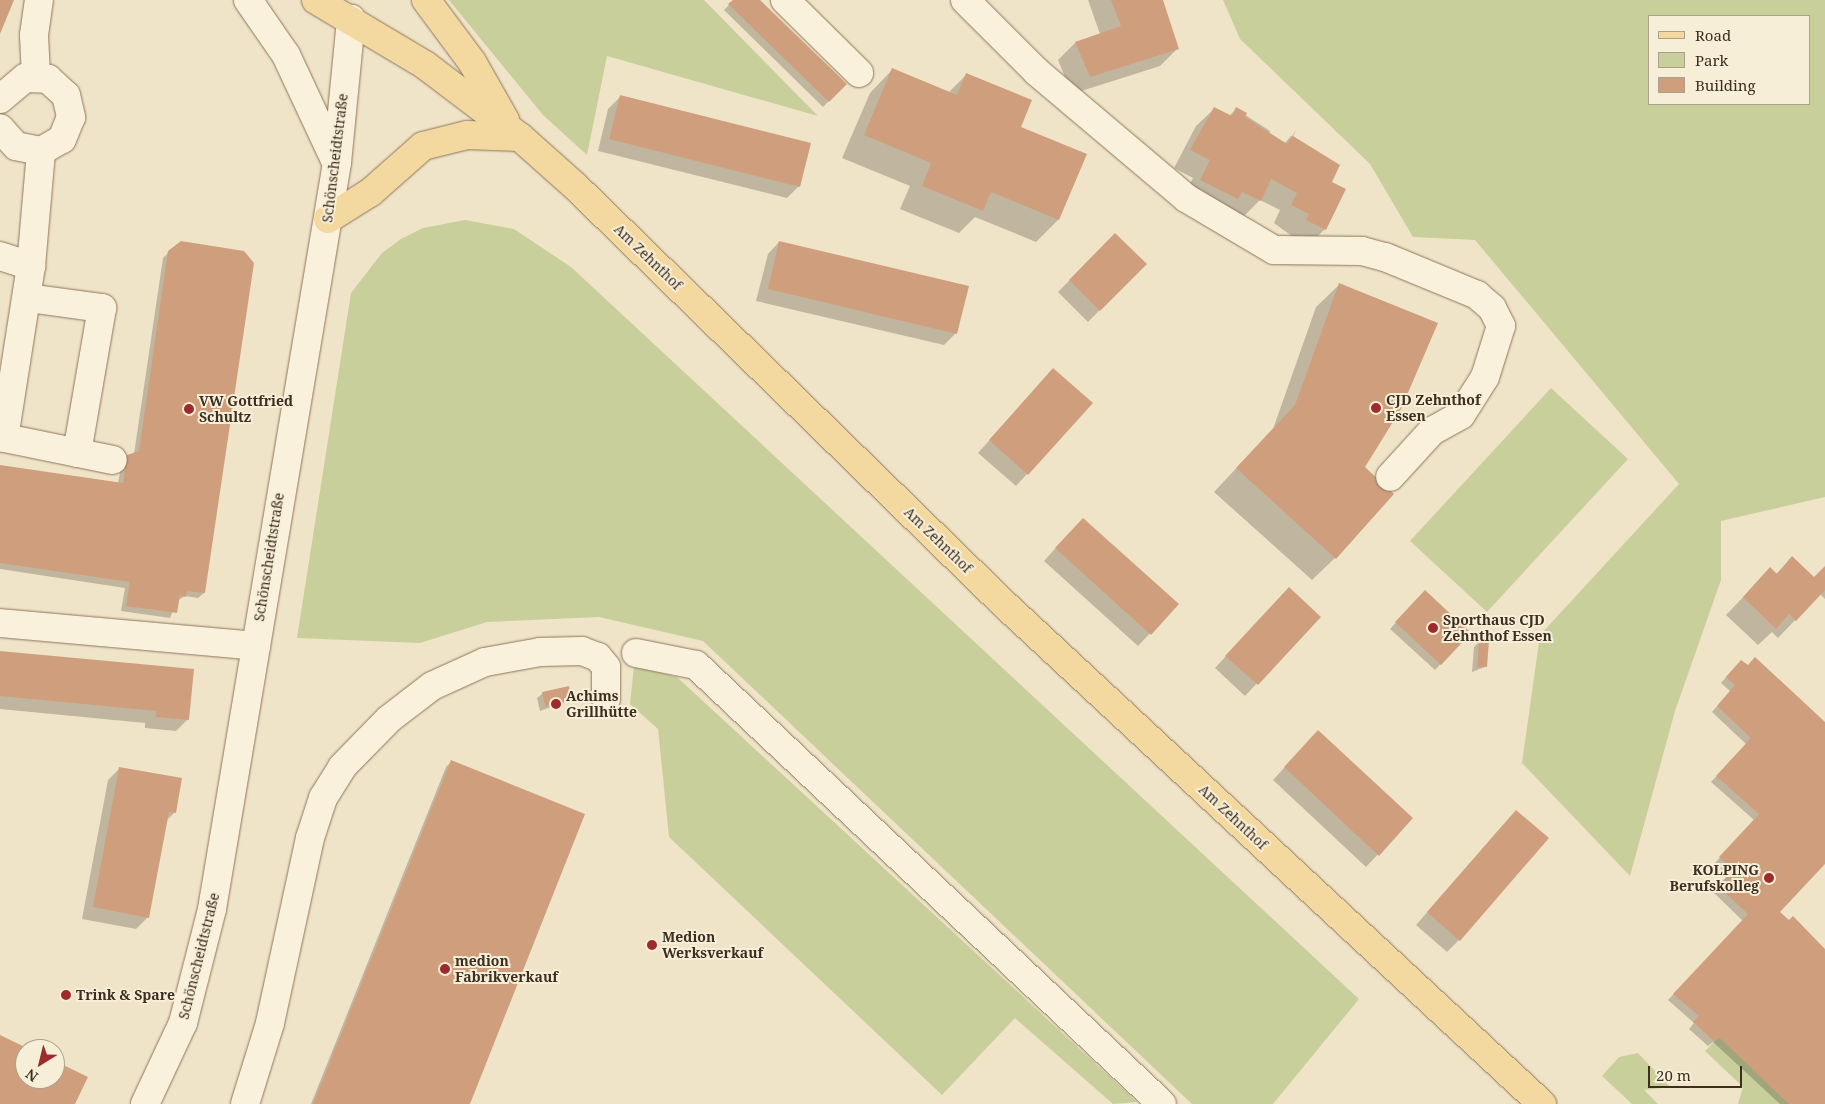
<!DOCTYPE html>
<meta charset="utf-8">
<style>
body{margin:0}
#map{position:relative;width:1825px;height:1104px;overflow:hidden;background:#f0e4c8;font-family:"Noto Serif",serif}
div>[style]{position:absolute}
.green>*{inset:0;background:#c9cf9b}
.shadow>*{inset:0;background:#0003}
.building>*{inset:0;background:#cf9f7d}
.roads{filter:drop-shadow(0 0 1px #8d765c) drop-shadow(0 0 1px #8d765c)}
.minor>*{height:28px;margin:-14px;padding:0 14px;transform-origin:14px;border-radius:14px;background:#faf1dc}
.major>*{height:28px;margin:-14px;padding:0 14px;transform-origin:14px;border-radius:14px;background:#f3d9a0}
.dots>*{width:14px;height:14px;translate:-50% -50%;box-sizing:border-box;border:2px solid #f7eed8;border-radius:50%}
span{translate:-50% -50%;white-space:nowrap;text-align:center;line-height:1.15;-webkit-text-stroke:4px #f7eed8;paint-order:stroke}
.street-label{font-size:14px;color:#3d2e20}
.poi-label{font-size:14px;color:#3d2e20;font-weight:700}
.left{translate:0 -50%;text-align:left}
.right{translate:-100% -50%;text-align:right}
.legend{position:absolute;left:1648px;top:15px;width:162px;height:90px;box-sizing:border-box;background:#f7eed8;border:1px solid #ada18e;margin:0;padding:6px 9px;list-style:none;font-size:15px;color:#3d2e20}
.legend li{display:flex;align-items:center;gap:10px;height:25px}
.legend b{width:25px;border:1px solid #ada18e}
.north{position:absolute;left:15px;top:1039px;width:50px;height:50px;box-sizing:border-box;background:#f7eed8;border:1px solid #ada18e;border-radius:50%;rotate:216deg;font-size:14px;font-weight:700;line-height:20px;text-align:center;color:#3d2e20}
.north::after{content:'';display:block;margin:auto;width:18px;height:22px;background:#9e2a2b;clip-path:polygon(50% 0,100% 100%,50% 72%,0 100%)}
.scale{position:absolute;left:1648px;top:1066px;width:94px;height:22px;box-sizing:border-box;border:2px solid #3d2e20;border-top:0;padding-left:6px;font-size:15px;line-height:18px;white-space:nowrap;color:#3d2e20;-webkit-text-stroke:4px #f7eed8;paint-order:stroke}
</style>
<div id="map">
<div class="green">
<div style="clip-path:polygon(449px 0,704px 0,818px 116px,607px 56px,587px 155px,543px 115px)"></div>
<div style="clip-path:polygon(evenodd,1223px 0,1825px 0,1825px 497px,1721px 521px,1721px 580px,1675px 711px,1630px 876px,1522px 763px,1540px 635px,1679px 484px,1475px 240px,1413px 237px,1370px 164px,1240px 39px,1223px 0,1649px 16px,1809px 16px,1809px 104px,1649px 104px,1649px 16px)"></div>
<div style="clip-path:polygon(465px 220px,514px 229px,571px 267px,1359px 999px,1273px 1104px,1192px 1104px,703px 641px,599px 617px,487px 622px,420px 643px,297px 638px,351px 293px,382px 253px,401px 239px,423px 228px)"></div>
<div style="clip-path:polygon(1551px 388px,1628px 459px,1487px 612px,1410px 541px)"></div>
<div style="clip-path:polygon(634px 666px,677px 677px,1137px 1102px,1113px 1104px,1015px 1018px,942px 1095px,669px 837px,658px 729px,630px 704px)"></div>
<div style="clip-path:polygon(1719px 1037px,1790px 1103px,1789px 1104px,1738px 1104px,1743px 1087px,1705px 1051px)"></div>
<div style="clip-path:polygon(1638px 1053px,1670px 1087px,1644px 1090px,1658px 1104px,1632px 1104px,1602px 1076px,1619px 1057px)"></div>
</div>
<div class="shadow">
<div style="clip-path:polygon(734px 0,758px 0,845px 84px,823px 107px,724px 10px)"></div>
<div style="clip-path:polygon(1088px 0,1162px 0,1178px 48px,1160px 66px,1072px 94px,1058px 60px,1075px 43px,1100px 34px)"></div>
<div style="clip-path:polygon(892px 70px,948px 93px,967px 74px,1020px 128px,1058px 220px,1036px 242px,975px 217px,959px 233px,900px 209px,910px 186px,842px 158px,870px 93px)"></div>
<div style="clip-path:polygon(620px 97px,799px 186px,787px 198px,598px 151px,608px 109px)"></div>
<div style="clip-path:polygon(1214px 109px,1229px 116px,1236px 109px,1270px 131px,1268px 135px,1284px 144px,1291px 136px,1339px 165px,1330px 182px,1345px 189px,1325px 229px,1307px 247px,1274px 223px,1280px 210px,1260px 200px,1242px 218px,1183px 198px,1193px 178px,1174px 168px,1196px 126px)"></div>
<div style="clip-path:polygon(1115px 234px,1145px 264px,1088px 322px,1058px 292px)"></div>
<div style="clip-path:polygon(779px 242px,956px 333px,944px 345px,756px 301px,768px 254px)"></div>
<div style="clip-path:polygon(169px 252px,204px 593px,198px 598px,185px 596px,177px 601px,170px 618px,121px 611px,125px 588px,0 569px,0 466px,118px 483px,122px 462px,134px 454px,163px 258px)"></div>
<div style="clip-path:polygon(1339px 285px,1335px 558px,1312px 580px,1214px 492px,1273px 429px,1316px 307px)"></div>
<div style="clip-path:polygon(1042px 381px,1027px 474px,1016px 486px,978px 453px)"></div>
<div style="clip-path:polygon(1071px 531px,1177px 605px,1138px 646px,1044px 561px)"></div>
<div style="clip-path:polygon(1792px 558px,1814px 579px,1825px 567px,1825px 599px,1820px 594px,1778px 638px,1772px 632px,1758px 645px,1726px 615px,1770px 569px,1776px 574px)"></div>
<div style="clip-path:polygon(1419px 597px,1469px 633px,1435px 670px,1390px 629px)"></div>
<div style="clip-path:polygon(1277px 601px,1319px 617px,1245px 696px,1215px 668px)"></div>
<div style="clip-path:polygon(1480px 641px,1485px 667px,1472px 672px,1474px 647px)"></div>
<div style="clip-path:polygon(0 653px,188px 719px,176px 731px,145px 728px,145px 723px,0 709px)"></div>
<div style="clip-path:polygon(1735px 667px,1825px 723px,1825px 862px,1778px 912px,1825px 950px,1825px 1104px,1780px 1104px,1713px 1042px,1708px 1046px,1689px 1029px,1694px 1023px,1668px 1000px,1743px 921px,1714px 893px,1728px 876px,1715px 863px,1754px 820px,1711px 782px,1747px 745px,1712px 712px,1730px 691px,1721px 683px)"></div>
<div style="clip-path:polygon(543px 693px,570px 700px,540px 711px,537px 698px)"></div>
<div style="clip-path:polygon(1306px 744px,1412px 818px,1366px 867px,1273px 780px)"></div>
<div style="clip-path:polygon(451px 762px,468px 1104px,311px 1104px,446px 767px)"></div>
<div style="clip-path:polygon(120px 768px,175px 812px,166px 821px,148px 917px,136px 929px,82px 919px,108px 780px)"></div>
<div style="clip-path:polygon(1504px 824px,1459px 940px,1447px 952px,1416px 925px)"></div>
</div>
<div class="building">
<div style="clip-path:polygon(0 0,14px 0,0 34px)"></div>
<div style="clip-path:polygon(733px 0,760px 0,847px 84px,829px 102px,728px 4px)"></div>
<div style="clip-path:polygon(1111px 0,1163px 0,1179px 49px,1090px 77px,1075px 42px,1121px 26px)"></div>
<div style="clip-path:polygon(892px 68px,957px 95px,966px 73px,1032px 100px,1021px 127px,1087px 154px,1059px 220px,991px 192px,983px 211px,922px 186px,931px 163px,864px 135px)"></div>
<div style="clip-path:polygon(620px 95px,811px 143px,800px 187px,609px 139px)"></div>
<div style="clip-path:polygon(1214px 107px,1232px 116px,1236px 107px,1247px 113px,1245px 117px,1287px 144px,1296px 130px,1293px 136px,1340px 165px,1332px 182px,1346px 189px,1326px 230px,1306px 220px,1309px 214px,1291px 205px,1297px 193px,1271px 179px,1261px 201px,1242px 192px,1238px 199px,1200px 180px,1210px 160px,1190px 150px)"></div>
<div style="clip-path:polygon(1115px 233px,1147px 264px,1100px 311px,1069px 280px)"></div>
<div style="clip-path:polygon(181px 241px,244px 251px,254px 263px,205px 593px,187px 591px,186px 597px,180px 595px,177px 613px,126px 606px,130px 582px,0 563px,0 465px,123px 483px,127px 455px,139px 451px,168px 251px)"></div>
<div style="clip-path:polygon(779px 241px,969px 286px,957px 334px,768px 289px)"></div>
<div style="clip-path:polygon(1339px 283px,1438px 323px,1401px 409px,1365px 467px,1394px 494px,1336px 559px,1236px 468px,1295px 405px)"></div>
<div style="clip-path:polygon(1053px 368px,1093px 403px,1028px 475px,989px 440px)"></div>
<div style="clip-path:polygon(1083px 518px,1179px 604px,1151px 635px,1055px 548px)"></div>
<div style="clip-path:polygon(1792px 556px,1814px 577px,1825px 566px,1825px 590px,1796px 621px,1789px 614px,1776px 629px,1743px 597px,1770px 567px,1777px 574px)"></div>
<div style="clip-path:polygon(1289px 587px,1321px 617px,1258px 685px,1225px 656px)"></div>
<div style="clip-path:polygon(1425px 590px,1471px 633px,1441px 665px,1395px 622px)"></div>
<div style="clip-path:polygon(1479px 640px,1489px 640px,1487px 667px,1477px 667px)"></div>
<div style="clip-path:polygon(0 651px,194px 669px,189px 720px,156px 717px,156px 711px,0 696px)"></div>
<div style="clip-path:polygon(1755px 657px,1825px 722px,1825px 864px,1780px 912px,1789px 920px,1793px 916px,1825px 949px,1825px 1104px,1789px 1104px,1719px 1037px,1715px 1042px,1693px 1022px,1699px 1016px,1673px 994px,1748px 914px,1718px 886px,1733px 870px,1719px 857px,1759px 814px,1716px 776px,1751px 738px,1717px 706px,1735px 685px,1726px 677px,1741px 660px,1748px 665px)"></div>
<div style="clip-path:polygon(569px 686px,572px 701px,545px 706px,542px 692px)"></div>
<div style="clip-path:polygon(1318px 730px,1413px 818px,1379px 856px,1284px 767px)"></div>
<div style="clip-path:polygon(451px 760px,585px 814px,470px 1104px,313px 1104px)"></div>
<div style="clip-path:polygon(119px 767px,182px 778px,176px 813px,169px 812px,149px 918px,93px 907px)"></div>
<div style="clip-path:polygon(1516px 810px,1549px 838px,1460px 941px,1427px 912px)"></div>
<div style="clip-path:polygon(0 1035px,29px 1049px,25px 1049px,25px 1079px,55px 1079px,55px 1061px,88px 1077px,75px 1104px,0 1104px)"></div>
</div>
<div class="roads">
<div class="minor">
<div style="left:248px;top:0;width:67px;rotate:55.4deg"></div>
<div style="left:286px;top:55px;width:118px;rotate:65deg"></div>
<div style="left:785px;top:0;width:104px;rotate:44.6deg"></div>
<div style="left:965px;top:0;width:102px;rotate:45deg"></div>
<div style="left:1037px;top:72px;width:195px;rotate:40.2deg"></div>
<div style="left:1186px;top:198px;width:102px;rotate:30.6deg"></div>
<div style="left:1274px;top:250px;width:88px;rotate:0.7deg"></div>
<div style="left:1362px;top:251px;width:24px;rotate:15deg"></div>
<div style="left:1385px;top:257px;width:100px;rotate:22.4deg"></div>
<div style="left:1477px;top:295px;width:20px;rotate:41deg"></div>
<div style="left:1492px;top:308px;width:20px;rotate:63deg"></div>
<div style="left:1501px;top:326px;width:53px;rotate:107.4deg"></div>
<div style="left:1485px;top:377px;width:45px;rotate:122.3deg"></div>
<div style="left:1461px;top:415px;width:33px;rotate:151deg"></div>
<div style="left:1432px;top:431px;width:62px;rotate:132.4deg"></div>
<div style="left:36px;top:76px;width:41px;rotate:-92.8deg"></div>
<div style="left:34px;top:35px;width:35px;rotate:-82deg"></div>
<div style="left:0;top:99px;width:33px;rotate:-40deg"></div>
<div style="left:25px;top:78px;width:23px;rotate:2deg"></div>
<div style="left:48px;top:79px;width:24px;rotate:42deg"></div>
<div style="left:66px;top:95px;width:23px;rotate:77deg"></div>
<div style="left:71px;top:117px;width:24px;rotate:112deg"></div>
<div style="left:62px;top:139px;width:24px;rotate:150deg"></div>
<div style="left:41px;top:151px;width:25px;rotate:-169deg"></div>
<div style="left:16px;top:146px;width:24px;rotate:-132deg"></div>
<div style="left:0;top:256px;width:33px;rotate:18deg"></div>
<div style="left:31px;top:266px;width:174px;rotate:98.9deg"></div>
<div style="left:31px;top:266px;width:115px;rotate:-85deg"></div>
<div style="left:28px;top:298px;width:75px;rotate:7.7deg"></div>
<div style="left:102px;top:308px;width:147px;rotate:99.8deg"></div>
<div style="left:0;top:437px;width:115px;rotate:11.5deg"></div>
<div style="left:0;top:623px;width:257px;rotate:5.1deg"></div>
<div style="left:636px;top:653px;width:61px;rotate:11.3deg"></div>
<div style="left:696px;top:665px;width:640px;rotate:43.29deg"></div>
<div style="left:145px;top:1104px;width:89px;rotate:-64.9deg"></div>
<div style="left:183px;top:1023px;width:118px;rotate:-75.7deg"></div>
<div style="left:212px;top:909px;width:756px;rotate:-80.49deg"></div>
<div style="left:337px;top:163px;width:145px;rotate:-84.4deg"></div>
<div style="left:245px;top:1104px;width:85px;rotate:-72.8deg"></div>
<div style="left:270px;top:1023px;width:189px;rotate:-77.8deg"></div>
<div style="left:310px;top:838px;width:42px;rotate:-72deg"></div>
<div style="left:323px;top:798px;width:36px;rotate:-58deg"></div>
<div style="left:342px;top:767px;width:67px;rotate:-45.6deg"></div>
<div style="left:389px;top:719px;width:54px;rotate:-37.5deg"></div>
<div style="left:432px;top:686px;width:58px;rotate:-24.4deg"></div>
<div style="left:485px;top:662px;width:56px;rotate:-10.3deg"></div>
<div style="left:540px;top:652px;width:42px;rotate:-1.4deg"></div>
<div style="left:582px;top:651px;width:17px;rotate:21deg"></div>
<div style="left:598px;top:657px;width:13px;rotate:51deg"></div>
<div style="left:606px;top:667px;width:32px;rotate:90deg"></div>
</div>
<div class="major">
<div style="left:316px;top:0;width:127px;rotate:30.8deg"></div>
<div style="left:425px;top:65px;width:119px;rotate:37.2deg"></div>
<div style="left:520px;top:137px;width:74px;rotate:41.7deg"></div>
<div style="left:575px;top:186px;width:598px;rotate:44.25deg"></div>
<div style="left:1003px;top:603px;width:736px;rotate:42.91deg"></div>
<div style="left:426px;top:0;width:77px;rotate:53.4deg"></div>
<div style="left:472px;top:62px;width:67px;rotate:60.4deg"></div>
<div style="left:328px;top:219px;width:51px;rotate:-32.1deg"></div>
<div style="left:371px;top:192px;width:69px;rotate:-41.5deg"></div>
<div style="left:423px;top:146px;width:45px;rotate:-14deg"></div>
<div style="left:467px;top:135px;width:53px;rotate:2.2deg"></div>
</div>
</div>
<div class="dots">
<div style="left:1376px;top:408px;background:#9e2a2b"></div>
<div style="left:189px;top:409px;background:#9e2a2b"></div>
<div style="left:1433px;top:628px;background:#9e2a2b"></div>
<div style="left:556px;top:704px;background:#9e2a2b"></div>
<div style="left:1769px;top:878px;background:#9e2a2b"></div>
<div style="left:652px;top:945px;background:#9e2a2b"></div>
<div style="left:445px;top:969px;background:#9e2a2b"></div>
<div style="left:66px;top:995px;background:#9e2a2b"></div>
</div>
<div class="street-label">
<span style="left:335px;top:158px;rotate:-83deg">Schönscheidtstraße</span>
<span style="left:648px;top:257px;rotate:44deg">Am Zehnthof</span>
<span style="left:938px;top:540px;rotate:44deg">Am Zehnthof</span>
<span style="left:269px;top:557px;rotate:-81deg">Schönscheidtstraße</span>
<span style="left:1233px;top:817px;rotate:43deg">Am Zehnthof</span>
<span style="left:199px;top:956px;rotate:-76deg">Schönscheidtstraße</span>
</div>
<div class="poi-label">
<span class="left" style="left:1386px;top:408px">CJD Zehnthof<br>Essen</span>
<span class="left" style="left:199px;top:409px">VW Gottfried<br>Schultz</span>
<span class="left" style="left:1443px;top:628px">Sporthaus CJD<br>Zehnthof Essen</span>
<span class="left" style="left:566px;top:704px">Achims<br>Grillhütte</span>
<span class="right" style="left:1759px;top:878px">KOLPING<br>Berufskolleg</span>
<span class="left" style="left:662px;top:945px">Medion<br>Werksverkauf</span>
<span class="left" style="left:455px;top:969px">medion<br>Fabrikverkauf</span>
<span class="left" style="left:76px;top:995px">Trink &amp; Spare</span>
</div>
<ul class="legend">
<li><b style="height:6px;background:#f3d9a0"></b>Road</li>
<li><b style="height:14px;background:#c9cf9b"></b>Park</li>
<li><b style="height:14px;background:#cf9f7d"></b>Building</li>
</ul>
<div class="north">N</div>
<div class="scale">20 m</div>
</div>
